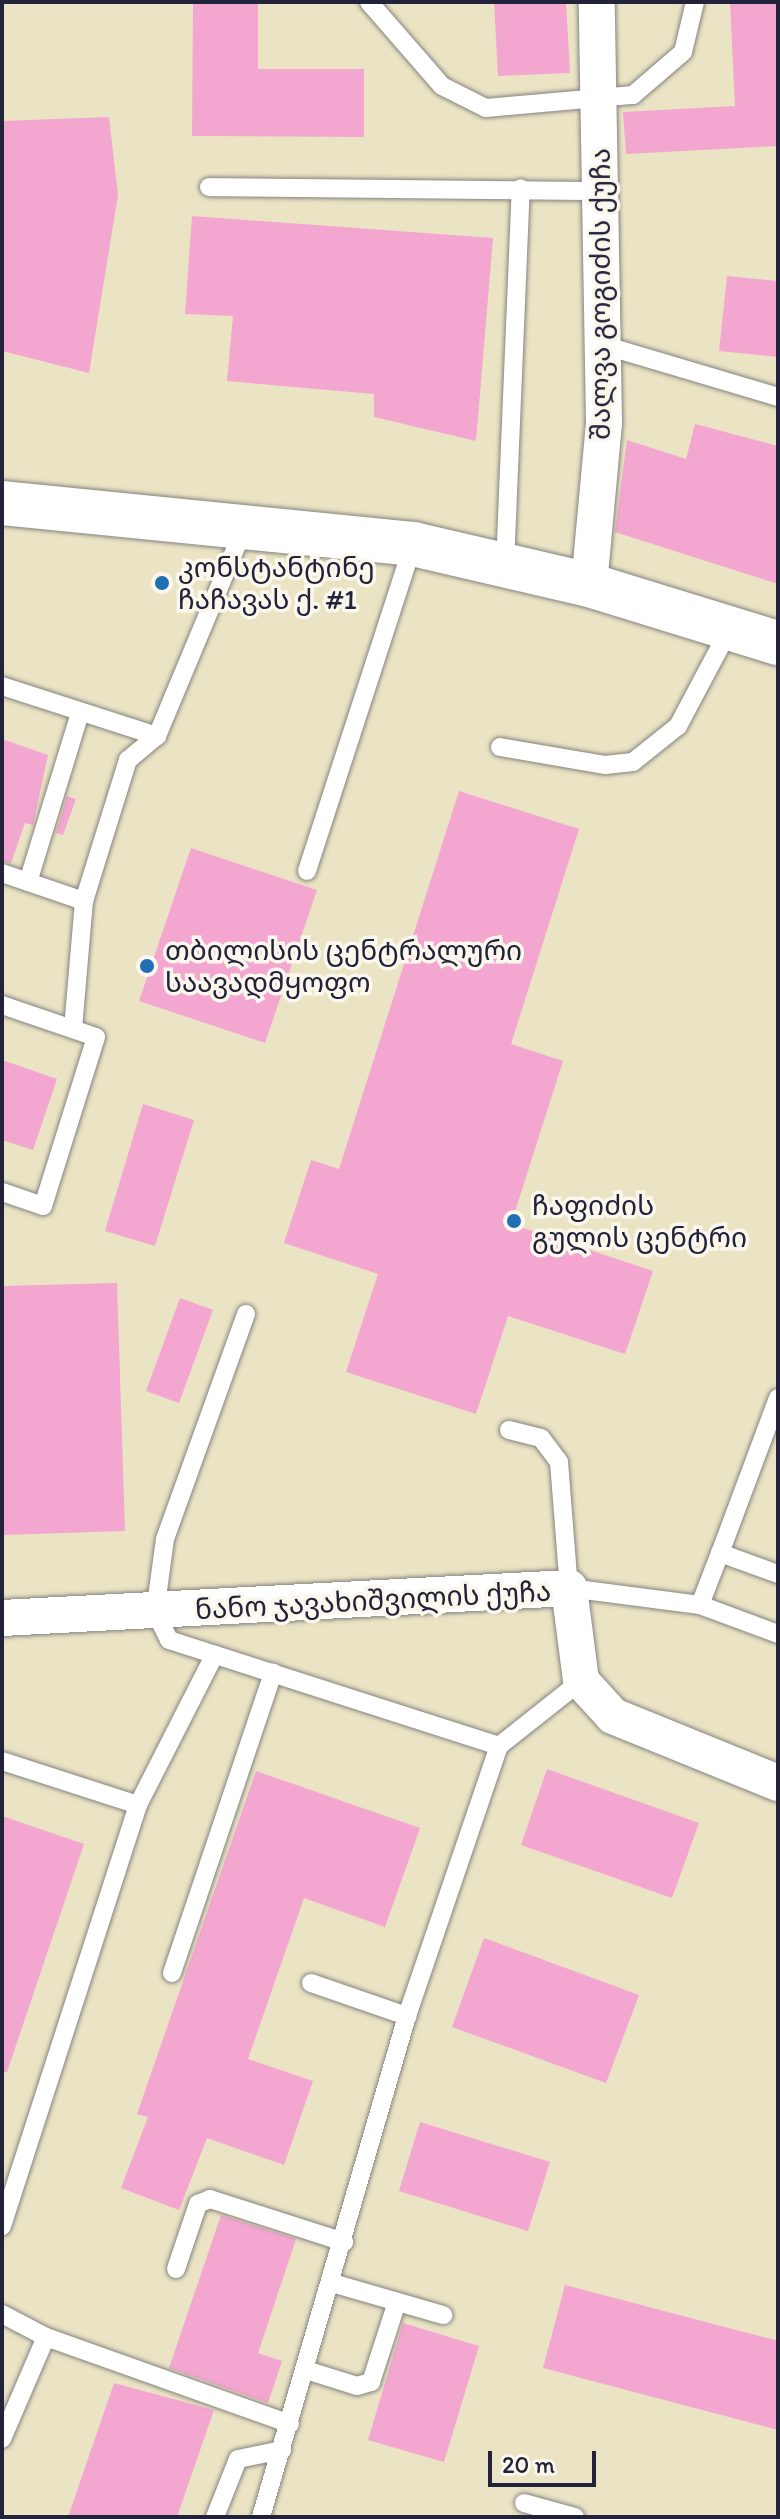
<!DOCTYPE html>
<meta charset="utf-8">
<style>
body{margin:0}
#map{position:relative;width:780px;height:2519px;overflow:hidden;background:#eae4c4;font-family:Itim,"Noto Sans Georgian",sans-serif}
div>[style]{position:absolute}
.building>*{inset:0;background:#f3a6cf}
.roads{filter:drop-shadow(0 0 2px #868380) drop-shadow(0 0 2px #868380)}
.lane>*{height:18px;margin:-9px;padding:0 9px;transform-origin:9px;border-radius:9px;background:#fff}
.street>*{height:36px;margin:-18px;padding:0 18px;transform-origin:18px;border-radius:18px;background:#fff}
.secondary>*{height:44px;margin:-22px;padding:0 22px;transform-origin:22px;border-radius:22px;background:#fff}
.dots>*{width:22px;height:22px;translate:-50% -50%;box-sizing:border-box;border:4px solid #fbf7ec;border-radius:50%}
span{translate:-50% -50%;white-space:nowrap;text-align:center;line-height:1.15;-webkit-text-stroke:7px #fbf7ec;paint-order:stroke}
.street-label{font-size:28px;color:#22223b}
.poi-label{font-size:28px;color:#22223b}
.left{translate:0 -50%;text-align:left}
.frame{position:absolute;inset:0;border:4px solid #22223b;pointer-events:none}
.scale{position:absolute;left:488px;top:2451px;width:108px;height:36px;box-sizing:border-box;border:4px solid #22223b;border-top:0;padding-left:10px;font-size:24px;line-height:28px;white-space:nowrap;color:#22223b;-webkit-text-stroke:6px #fbf7ec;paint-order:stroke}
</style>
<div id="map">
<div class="building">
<div style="clip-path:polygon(193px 2px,258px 2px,258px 69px,364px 69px,364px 137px,192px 136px)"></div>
<div style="clip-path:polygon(494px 2px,566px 2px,570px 73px,498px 76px)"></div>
<div style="clip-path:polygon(730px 2px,778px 2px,778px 146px,626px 154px,623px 112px,735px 106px)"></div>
<div style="clip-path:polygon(109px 117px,118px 195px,89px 373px,2px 351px,2px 121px)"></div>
<div style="clip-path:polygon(192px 216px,493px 238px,476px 441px,374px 417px,374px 394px,227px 381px,233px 316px,185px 314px)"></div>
<div style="clip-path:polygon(727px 276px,778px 281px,778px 357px,719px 351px)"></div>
<div style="clip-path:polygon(695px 424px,778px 446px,778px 584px,615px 532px,627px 440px,686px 459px)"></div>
<div style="clip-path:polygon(2px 739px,48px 755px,33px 825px,25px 823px,11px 863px,2px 861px)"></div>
<div style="clip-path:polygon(459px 791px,579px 829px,511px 1044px,563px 1061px,511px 1224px,653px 1271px,625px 1354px,508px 1316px,476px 1414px,346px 1372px,378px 1274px,284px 1243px,311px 1160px,339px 1169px)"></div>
<div style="clip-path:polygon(67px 796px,76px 799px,63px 835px,56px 833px)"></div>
<div style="clip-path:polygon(191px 848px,317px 890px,265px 1043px,139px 1001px)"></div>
<div style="clip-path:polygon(2px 1060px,57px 1079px,33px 1150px,2px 1140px)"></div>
<div style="clip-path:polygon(143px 1104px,194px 1120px,155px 1246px,105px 1231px)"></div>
<div style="clip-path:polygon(117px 1283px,125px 1531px,2px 1535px,2px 1286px)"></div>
<div style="clip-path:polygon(180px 1298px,213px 1310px,179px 1403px,146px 1391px)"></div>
<div style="clip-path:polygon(547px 1769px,699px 1823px,672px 1898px,521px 1845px)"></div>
<div style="clip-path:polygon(256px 1771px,420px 1828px,385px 1927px,304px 1898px,248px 2059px,313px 2081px,284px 2165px,207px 2138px,179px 2210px,121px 2188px,148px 2117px,137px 2114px)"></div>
<div style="clip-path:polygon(2px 1816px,84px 1844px,7px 2072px,2px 2072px)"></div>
<div style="clip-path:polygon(484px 1938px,639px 1995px,606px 2083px,452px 2027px)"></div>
<div style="clip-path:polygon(420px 2122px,550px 2162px,528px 2231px,399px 2191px)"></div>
<div style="clip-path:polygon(221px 2215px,296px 2239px,258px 2353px,282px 2361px,268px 2403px,169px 2368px)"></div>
<div style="clip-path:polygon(565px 2285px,778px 2341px,778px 2430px,543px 2368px)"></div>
<div style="clip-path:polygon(403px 2323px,479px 2346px,444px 2462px,368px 2440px)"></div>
<div style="clip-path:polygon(114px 2383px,214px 2410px,177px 2517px,68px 2517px)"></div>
</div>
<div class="roads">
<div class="lane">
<div style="left:369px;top:2px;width:111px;rotate:49deg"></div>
<div style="left:442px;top:86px;width:49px;rotate:26.6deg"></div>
<div style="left:486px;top:108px;width:148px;rotate:-5.1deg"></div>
<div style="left:633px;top:95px;width:66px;rotate:-40.7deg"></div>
<div style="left:683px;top:52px;width:51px;rotate:-76.5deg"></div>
<div style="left:209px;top:187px;width:392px;rotate:0.6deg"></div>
<div style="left:603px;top:345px;width:183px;rotate:16.5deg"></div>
<div style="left:505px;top:565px;width:377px;rotate:-87.6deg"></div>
<div style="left:2px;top:686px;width:163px;rotate:17.9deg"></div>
<div style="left:500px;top:747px;width:107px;rotate:9.7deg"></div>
<div style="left:605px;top:765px;width:28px;rotate:-6deg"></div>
<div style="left:633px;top:762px;width:58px;rotate:-38.7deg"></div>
<div style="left:678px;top:726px;width:111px;rotate:-62deg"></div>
<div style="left:307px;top:871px;width:344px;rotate:-72deg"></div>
<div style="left:2px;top:873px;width:87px;rotate:18.9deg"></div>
<div style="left:28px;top:882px;width:177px;rotate:-72.9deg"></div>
<div style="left:2px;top:1005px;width:99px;rotate:18.8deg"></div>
<div style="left:96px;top:1037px;width:177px;rotate:107.4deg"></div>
<div style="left:43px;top:1206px;width:43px;rotate:-161.1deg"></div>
<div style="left:73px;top:1029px;width:128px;rotate:-85.1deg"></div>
<div style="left:84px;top:901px;width:148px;rotate:-72.7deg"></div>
<div style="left:128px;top:760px;width:38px;rotate:-40deg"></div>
<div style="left:157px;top:736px;width:228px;rotate:-67.3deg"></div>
<div style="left:246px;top:1314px;width:239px;rotate:109.8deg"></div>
<div style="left:165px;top:1539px;width:74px;rotate:97.8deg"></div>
<div style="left:155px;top:1612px;width:31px;rotate:63deg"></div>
<div style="left:169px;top:1640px;width:347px;rotate:17.8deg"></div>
<div style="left:499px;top:1746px;width:105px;rotate:-38.4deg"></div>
<div style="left:778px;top:1398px;width:165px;rotate:110.5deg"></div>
<div style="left:720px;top:1553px;width:62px;rotate:19.9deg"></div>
<div style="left:509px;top:1430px;width:33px;rotate:14deg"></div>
<div style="left:541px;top:1438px;width:30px;rotate:53deg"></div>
<div style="left:559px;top:1462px;width:126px;rotate:85.5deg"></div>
<div style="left:569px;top:1588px;width:132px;rotate:7.4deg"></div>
<div style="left:700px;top:1605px;width:83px;rotate:20.4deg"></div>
<div style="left:700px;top:1605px;width:56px;rotate:-69deg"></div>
<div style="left:2px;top:1761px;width:143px;rotate:17.9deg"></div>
<div style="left:138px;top:1805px;width:443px;rotate:107.9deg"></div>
<div style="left:138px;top:1805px;width:169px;rotate:-63deg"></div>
<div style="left:172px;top:1973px;width:317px;rotate:-71.4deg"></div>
<div style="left:311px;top:1983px;width:102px;rotate:19deg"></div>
<div style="left:176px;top:2269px;width:69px;rotate:-71.3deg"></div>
<div style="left:198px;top:2204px;width:13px;rotate:-23deg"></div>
<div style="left:210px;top:2199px;width:141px;rotate:17.8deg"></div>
<div style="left:332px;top:2283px;width:116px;rotate:16.1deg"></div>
<div style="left:2px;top:2314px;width:50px;rotate:27.6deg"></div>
<div style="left:46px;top:2337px;width:259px;rotate:19.6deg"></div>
<div style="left:306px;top:2370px;width:53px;rotate:17.4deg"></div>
<div style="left:357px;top:2386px;width:15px;rotate:-16deg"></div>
<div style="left:371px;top:2382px;width:84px;rotate:-72deg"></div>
<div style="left:2px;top:2439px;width:111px;rotate:-66.7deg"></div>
<div style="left:524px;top:2503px;width:53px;rotate:15.4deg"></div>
<div style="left:215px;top:2517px;width:62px;rotate:-68.4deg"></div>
<div style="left:238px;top:2459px;width:45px;rotate:-11.6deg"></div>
<div style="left:261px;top:2517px;width:522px;rotate:-73.75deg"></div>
<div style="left:407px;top:2016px;width:285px;rotate:-71.2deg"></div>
</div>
<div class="street">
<div style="left:589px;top:585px;width:164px;rotate:-84.7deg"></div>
<div style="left:604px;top:422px;width:420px;rotate:-91deg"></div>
<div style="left:2px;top:1618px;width:568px;rotate:-3.03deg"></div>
<div style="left:569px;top:1588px;width:94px;rotate:82.6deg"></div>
<div style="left:581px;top:1681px;width:47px;rotate:47.6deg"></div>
<div style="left:613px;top:1716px;width:178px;rotate:22.1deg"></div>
</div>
<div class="secondary">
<div style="left:2px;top:503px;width:413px;rotate:5.7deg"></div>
<div style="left:413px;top:544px;width:181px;rotate:13.1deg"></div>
<div style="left:589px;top:585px;width:198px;rotate:17.1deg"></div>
</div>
</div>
<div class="dots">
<div style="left:162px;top:583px;background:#1f6fb2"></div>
<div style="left:147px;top:966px;background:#1f6fb2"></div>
<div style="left:514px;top:1221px;background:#1f6fb2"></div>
</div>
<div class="street-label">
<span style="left:600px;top:294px;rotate:-90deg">შალვა გოგიძის ქუჩა</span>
<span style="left:373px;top:1600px;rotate:-3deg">ნანო ჯავახიშვილის ქუჩა</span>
</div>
<div class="poi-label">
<span class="left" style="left:178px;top:583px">კონსტანტინე<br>ჩაჩავას ქ. #1</span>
<span class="left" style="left:165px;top:966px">თბილისის ცენტრალური<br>საავადმყოფო</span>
<span class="left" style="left:532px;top:1221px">ჩაფიძის<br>გულის ცენტრი</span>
</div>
<div class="frame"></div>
<div class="scale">20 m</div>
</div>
